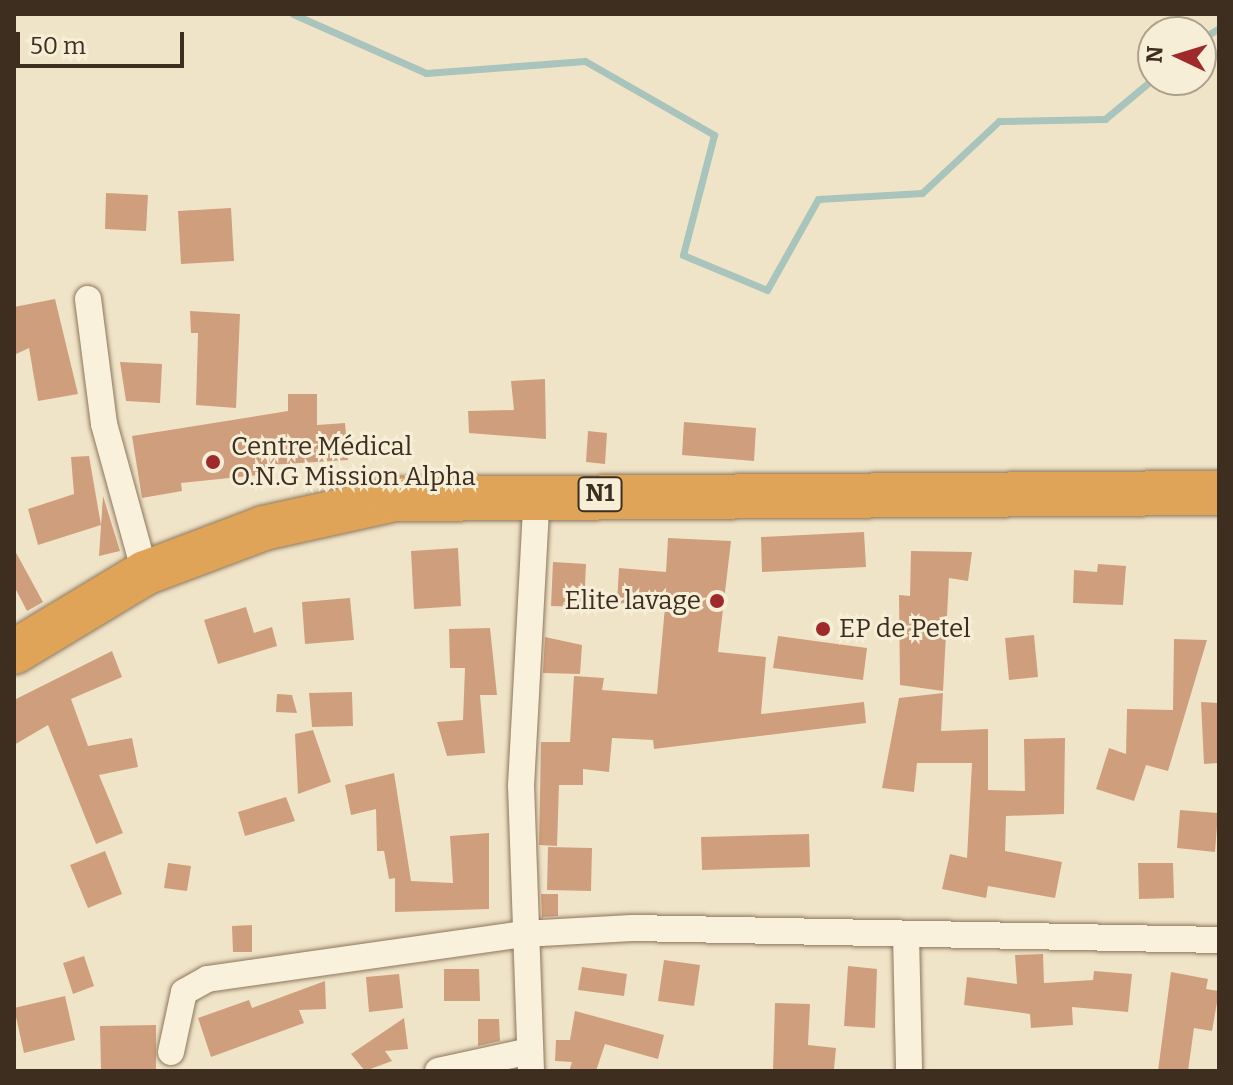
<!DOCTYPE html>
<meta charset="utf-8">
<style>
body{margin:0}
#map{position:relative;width:1233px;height:1085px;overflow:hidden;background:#f0e4c8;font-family:Bitter,serif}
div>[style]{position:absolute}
.stream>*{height:7px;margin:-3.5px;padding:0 3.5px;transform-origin:3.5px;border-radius:3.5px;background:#a9c4bc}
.building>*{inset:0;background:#cf9f7d}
.roads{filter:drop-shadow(0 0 2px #8d765c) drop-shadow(0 0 2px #8d765c)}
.street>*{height:26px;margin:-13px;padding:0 13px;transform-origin:13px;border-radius:13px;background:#faf1dc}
.highway>*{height:44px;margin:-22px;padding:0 22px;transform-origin:22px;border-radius:22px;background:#e0a458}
.dots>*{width:22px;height:22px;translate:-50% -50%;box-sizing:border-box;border:4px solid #f7eed8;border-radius:50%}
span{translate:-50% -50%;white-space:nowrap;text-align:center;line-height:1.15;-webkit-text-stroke:6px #f7eed8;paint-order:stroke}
.shield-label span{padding:2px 6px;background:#f7eed8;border:2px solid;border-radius:6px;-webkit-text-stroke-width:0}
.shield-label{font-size:24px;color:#3d2e20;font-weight:700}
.poi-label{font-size:26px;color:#3d2e20}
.left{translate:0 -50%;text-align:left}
.right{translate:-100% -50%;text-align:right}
.frame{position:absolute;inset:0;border:16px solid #3d2e20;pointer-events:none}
.north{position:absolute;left:1137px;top:16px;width:80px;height:80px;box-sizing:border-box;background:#f7eed8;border:2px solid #ada18e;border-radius:50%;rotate:274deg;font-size:22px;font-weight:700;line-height:32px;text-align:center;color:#3d2e20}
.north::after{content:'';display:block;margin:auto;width:28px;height:36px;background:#9e2a2b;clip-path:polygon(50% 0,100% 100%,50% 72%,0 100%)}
.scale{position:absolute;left:16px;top:32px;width:168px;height:36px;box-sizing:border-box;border:4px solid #3d2e20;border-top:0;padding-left:10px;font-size:24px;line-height:28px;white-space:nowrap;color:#3d2e20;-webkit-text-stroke:6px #f7eed8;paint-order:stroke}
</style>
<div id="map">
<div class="stream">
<div style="left:293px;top:14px;width:145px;rotate:23.9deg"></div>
<div style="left:426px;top:73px;width:159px;rotate:-4.3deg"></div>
<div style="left:585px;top:61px;width:149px;rotate:29.8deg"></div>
<div style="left:714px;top:135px;width:124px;rotate:104.5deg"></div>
<div style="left:683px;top:255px;width:91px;rotate:22.6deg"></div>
<div style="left:767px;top:290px;width:104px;rotate:-60.7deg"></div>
<div style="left:818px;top:199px;width:104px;rotate:-3.3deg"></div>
<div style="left:922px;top:193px;width:105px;rotate:-43.1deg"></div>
<div style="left:999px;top:121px;width:106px;rotate:-1.1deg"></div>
<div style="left:1105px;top:119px;width:62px;rotate:-39.8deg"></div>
<div style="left:1201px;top:39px;width:21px;rotate:-31deg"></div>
</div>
<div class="building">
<div style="clip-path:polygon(106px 193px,148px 195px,146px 231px,105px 229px)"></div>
<div style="clip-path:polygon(231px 208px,234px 261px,181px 264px,178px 211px)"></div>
<div style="clip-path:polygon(55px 299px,78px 394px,38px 401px,29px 348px,14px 355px,14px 307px)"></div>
<div style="clip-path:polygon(190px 311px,240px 314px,236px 408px,196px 405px,198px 333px,191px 333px)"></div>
<div style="clip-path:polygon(120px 362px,162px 364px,160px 403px,126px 401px)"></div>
<div style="clip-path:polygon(545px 379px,546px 439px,469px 433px,468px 411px,514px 410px,511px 381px)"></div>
<div style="clip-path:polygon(288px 394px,317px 394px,317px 425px,345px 423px,348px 460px,268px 465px,268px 474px,181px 483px,182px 491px,142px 498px,132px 436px,288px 411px)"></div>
<div style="clip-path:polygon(684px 422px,756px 428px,754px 461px,682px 455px)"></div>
<div style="clip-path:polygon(588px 431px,607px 433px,605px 464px,586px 462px)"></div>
<div style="clip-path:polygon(89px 456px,101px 525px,38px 545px,28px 509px,74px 494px,71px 457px)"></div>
<div style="clip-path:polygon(103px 496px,120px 551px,99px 556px)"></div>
<div style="clip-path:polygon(864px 532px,866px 567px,762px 572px,761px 537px)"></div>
<div style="clip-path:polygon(668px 538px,731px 541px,718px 652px,766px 657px,761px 714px,864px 702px,866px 723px,654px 749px,653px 740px,612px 738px,609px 772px,583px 769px,583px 785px,559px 785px,557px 846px,539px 845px,541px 742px,570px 742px,574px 676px,604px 678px,602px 690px,657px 694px,665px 607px,617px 603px,619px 568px,666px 572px)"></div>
<div style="clip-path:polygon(458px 548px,461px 606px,414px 609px,411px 551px)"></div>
<div style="clip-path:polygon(14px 549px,43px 602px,27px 611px,14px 586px)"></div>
<div style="clip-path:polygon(911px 551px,972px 552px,968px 581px,949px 578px,943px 691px,900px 685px,899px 595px,910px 596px)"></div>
<div style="clip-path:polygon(553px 562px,586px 564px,584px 607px,551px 606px)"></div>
<div style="clip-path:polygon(1098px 564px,1126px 566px,1123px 605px,1073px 603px,1074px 570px,1097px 572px)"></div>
<div style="clip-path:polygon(350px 598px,354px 640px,305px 644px,302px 602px)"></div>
<div style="clip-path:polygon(246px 607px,254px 633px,272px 627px,277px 646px,218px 664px,204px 620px)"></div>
<div style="clip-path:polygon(490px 628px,497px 695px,480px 695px,485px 753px,447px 756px,437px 722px,463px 720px,465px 668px,450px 668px,449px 629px)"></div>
<div style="clip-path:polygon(1034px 635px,1038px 677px,1009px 680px,1005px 638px)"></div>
<div style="clip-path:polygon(778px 636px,867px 648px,863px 680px,773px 668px)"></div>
<div style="clip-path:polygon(545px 637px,582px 645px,580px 674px,543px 673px)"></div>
<div style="clip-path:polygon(1174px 639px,1207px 640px,1168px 771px,1146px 765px,1134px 801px,1096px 789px,1109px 748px,1126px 754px,1127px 709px,1173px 710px)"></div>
<div style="clip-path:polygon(112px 651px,122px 677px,71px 699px,88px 746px,132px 738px,138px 767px,99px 775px,123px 833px,96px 844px,48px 725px,14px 745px,14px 700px)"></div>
<div style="clip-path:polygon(352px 692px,353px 726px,312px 727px,309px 693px)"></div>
<div style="clip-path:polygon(943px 693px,941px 731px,988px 729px,988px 790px,1025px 791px,1024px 739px,1065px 738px,1064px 814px,1006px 816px,1005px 851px,1062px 862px,1055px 898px,988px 886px,986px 898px,942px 889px,950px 854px,967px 858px,972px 763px,917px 763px,914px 792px,882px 788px,899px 698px)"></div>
<div style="clip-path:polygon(277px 694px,292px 695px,297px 713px,276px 712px)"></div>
<div style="clip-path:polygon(1201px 702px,1219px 703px,1219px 763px,1204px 764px)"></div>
<div style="clip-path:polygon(313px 730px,331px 782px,298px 794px,295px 734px)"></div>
<div style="clip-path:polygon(394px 773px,411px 881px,453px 883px,450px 836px,489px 833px,489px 909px,395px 912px,395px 878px,389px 879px,384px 851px,377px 851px,376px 809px,351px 815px,345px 785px)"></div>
<div style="clip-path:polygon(286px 797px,295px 821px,245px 836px,238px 812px)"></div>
<div style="clip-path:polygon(1180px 810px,1218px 813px,1215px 852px,1177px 848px)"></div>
<div style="clip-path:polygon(809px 834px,810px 867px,702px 870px,701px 837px)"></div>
<div style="clip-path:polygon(548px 847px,592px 848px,591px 891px,547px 890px)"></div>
<div style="clip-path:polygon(105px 851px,122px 894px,88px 908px,70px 865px)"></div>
<div style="clip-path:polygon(168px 863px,191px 866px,187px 891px,164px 888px)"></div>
<div style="clip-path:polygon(1138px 863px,1173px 863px,1174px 898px,1139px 899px)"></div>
<div style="clip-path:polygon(541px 894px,558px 894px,558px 916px,542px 917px)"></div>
<div style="clip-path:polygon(252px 925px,252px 952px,233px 952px,232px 926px)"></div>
<div style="clip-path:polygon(1043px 954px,1044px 983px,1093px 980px,1094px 971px,1132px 974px,1128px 1012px,1072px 1007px,1073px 1025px,1031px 1028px,1030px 1014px,964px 1005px,967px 977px,1017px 984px,1015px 955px)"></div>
<div style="clip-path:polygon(84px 956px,94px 986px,73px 994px,63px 963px)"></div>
<div style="clip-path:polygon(664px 960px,700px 965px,694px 1006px,658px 1001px)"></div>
<div style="clip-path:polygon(848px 966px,877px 969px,875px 1028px,844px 1026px)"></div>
<div style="clip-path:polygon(582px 967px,627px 974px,624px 996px,578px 990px)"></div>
<div style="clip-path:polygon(444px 969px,479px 969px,480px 1001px,444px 1001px)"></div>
<div style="clip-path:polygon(1171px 972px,1208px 979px,1206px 989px,1219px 991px,1212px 1031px,1194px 1028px,1188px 1071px,1158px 1071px)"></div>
<div style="clip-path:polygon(399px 974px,403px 1008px,369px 1012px,366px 977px)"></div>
<div style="clip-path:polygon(325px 981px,326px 1009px,299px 1010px,304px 1023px,211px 1057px,198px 1018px,249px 1000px,252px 1008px)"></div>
<div style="clip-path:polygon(65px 996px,75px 1040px,24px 1053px,14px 1008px)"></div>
<div style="clip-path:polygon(775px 1003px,810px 1004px,808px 1045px,836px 1048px,834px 1069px,773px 1071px)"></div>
<div style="clip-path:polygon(575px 1011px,664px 1035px,658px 1059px,605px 1044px,596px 1071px,569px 1071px,572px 1062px,555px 1061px,556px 1040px,570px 1040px)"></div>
<div style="clip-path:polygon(404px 1018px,408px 1049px,385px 1051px,392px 1061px,365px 1071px,351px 1054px)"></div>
<div style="clip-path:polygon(478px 1019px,499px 1019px,500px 1041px,478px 1046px)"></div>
<div style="clip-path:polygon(156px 1025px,156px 1069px,101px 1069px,100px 1026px)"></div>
</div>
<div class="roads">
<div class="street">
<div style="left:88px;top:299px;width:126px;rotate:82.7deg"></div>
<div style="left:104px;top:424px;width:155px;rotate:74.6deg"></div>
<div style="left:906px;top:935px;width:136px;rotate:88.7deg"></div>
<div style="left:171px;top:1052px;width:61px;rotate:-77.8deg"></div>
<div style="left:184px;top:992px;width:26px;rotate:-29deg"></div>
<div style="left:207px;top:979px;width:319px;rotate:-8.1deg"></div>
<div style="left:523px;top:934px;width:109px;rotate:-3.2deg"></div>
<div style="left:632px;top:928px;width:587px;rotate:1.17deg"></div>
<div style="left:438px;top:1071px;width:94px;rotate:-12.3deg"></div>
<div style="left:531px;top:1071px;width:285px;rotate:-92deg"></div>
<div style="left:521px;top:786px;width:292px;rotate:-86.9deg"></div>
</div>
<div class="highway">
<div style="left:14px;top:652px;width:153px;rotate:-31.1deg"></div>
<div style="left:145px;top:573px;width:127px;rotate:-20.7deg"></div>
<div style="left:264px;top:528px;width:134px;rotate:-12.5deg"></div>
<div style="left:395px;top:499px;width:824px;rotate:-0.42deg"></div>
</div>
</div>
<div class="dots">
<div style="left:213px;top:462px;background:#9e2a2b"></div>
<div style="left:717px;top:601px;background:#9e2a2b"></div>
<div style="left:823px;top:629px;background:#9e2a2b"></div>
</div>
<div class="shield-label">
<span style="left:600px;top:494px">N1</span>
</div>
<div class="poi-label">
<span class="left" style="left:231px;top:462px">Centre Médical<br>O.N.G Mission Alpha</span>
<span class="right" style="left:701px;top:601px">Elite lavage</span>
<span class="left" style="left:839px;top:629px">EP de Petel</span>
</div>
<div class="frame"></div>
<div class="north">N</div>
<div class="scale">50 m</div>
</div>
